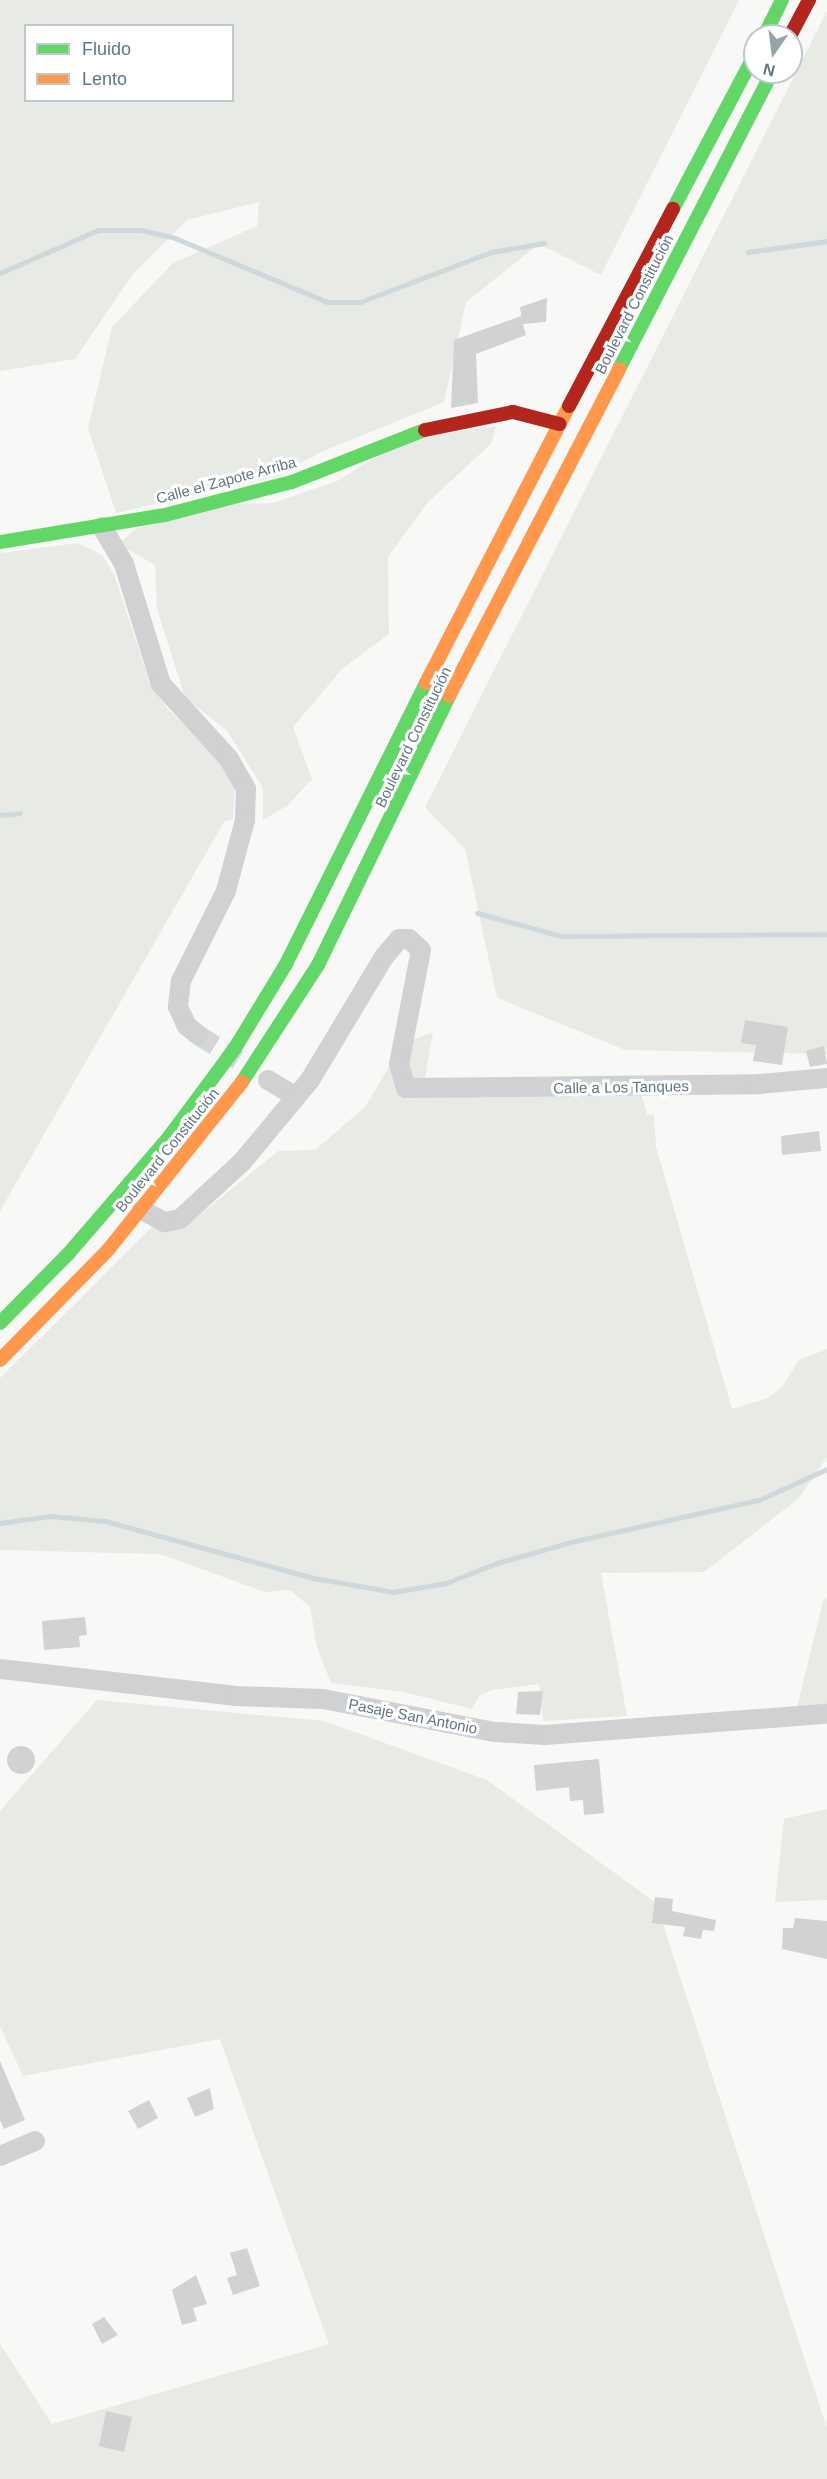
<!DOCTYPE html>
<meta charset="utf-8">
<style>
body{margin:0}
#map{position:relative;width:827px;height:2479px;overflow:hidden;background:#f8f8f7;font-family:Arial,sans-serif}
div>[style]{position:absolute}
.green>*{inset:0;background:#e8ebe5}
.stream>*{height:5px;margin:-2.5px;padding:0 2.5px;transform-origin:2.5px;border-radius:2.5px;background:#cfd8da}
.building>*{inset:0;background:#d1d3d3}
.round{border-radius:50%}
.street-tunnel>*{height:20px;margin-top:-10px;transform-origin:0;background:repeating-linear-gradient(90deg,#d2d7da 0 20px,transparent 0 30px)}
.street>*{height:20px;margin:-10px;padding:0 10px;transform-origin:10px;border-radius:10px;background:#cfd1d2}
.fast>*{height:14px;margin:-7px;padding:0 7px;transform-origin:7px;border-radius:7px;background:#63d668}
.slow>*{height:14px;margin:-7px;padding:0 7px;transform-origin:7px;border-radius:7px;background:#ff974d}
.jam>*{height:14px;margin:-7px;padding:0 7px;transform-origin:7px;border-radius:7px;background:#b3261e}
span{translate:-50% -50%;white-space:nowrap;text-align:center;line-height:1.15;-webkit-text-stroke:6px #fff;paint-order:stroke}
.street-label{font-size:15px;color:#627582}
.legend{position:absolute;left:24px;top:24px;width:210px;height:78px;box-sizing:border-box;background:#fff;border:2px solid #c0c8cd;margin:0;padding:8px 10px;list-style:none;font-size:18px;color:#627582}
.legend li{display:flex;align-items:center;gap:12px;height:30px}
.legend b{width:30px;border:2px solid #c0c8cd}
.north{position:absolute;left:743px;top:24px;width:60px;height:60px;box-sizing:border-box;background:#fff;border:2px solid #c0c8cd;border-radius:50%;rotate:194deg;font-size:16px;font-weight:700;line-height:24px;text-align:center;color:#627582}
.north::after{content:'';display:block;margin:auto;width:21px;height:27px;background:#96a3ab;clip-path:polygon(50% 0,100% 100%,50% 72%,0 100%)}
</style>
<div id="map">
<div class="green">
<div style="clip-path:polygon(evenodd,0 0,739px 0,601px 275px,539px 244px,466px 302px,444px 402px,319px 453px,279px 476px,116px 513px,88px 428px,112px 327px,173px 263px,257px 226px,259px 202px,187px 220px,133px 274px,75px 359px,0 371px,0 0,26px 26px,232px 26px,232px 100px,26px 100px,26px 26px)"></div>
<div style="clip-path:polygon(827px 11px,827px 1054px,625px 1050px,497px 998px,465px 849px,425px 807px)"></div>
<div style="clip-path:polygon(496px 426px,492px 443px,427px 503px,388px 557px,389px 634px,342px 669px,293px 727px,312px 779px,288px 805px,263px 820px,263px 788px,227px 731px,185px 697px,157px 609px,155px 565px,118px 544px,136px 529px,234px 504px,273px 503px,337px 481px,405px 439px)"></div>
<div style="clip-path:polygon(78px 543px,102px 555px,114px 574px,150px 684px,168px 709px,235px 776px,233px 819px,224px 822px,0 1211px,0 553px)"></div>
<div style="clip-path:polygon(433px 1032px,422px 1096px,641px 1093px,647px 1114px,654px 1115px,656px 1147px,732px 1409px,766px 1399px,782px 1387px,799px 1360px,827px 1349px,827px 1457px,798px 1499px,704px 1572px,601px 1573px,627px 1716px,543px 1721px,539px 1684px,492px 1690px,479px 1696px,472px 1709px,403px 1692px,331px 1683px,317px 1648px,310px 1607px,290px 1590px,265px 1592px,160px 1554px,0 1550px,0 1378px,166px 1213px,196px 1218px,278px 1151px,315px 1150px,366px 1106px,402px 1044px)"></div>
<div style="clip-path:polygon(827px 1597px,827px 1713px,794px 1720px,823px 1601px)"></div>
<div style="clip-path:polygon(97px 1700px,324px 1721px,487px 1780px,656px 1903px,827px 2428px,827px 2479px,0 2479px,0 2344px,52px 2424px,329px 2344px,220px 2039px,23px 2076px,0 2026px,0 1811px)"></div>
<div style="clip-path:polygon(827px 1809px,827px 1900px,775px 1902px,784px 1819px)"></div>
</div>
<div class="stream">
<div style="left:748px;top:252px;width:80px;rotate:-7.9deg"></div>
<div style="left:0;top:273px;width:107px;rotate:-23.7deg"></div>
<div style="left:98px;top:230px;width:43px"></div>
<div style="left:141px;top:230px;width:35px;rotate:13deg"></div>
<div style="left:175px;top:238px;width:165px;rotate:22.8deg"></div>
<div style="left:327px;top:302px;width:33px"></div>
<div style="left:360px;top:302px;width:140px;rotate:-20.9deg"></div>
<div style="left:491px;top:252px;width:54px;rotate:-9.6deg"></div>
<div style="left:0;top:815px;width:20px;rotate:-6deg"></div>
<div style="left:477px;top:913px;width:87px;rotate:15.3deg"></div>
<div style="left:561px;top:936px;width:266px;rotate:-0.4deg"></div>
<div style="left:0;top:1523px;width:51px;rotate:-7.8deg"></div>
<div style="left:51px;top:1516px;width:54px;rotate:5.3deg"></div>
<div style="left:105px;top:1521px;width:217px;rotate:15.3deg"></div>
<div style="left:314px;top:1578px;width:80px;rotate:10deg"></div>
<div style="left:393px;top:1592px;width:54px;rotate:-9.6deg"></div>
<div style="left:446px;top:1583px;width:55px;rotate:-21.4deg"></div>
<div style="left:497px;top:1563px;width:81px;rotate:-15.8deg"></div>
<div style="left:575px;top:1541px;width:189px;rotate:-12.6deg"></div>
<div style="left:759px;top:1500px;width:75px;rotate:-24.5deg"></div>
</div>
<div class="building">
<div style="clip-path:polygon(547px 298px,546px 322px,523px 324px,526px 335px,476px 354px,478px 403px,451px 408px,454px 340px,521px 316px,522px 322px,520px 307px)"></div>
<div style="clip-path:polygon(745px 1020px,788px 1027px,782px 1065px,753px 1061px,756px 1045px,741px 1043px)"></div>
<div style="clip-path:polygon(824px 1046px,827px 1064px,810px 1067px,806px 1051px)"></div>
<div style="clip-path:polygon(819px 1131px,821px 1151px,782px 1155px,781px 1136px)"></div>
<div style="clip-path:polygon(85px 1617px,87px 1635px,79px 1636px,80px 1647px,44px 1650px,42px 1621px)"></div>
<div style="clip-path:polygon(543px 1691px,540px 1715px,516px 1714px,518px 1692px)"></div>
<div class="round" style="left:7px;top:1746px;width:28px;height:28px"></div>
<div style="clip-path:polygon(599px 1759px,604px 1813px,584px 1815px,583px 1800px,570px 1801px,569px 1787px,536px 1791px,534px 1765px)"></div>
<div style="clip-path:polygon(655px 1897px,673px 1899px,672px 1911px,716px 1920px,714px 1931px,703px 1930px,701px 1939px,683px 1936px,685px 1927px,652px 1923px)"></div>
<div style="clip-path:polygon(795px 1918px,827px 1921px,827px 1959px,782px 1949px,783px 1928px,793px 1928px)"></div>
<div style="clip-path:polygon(0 2061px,25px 2120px,4px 2129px,0 2120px)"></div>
<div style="clip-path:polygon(210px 2088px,214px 2109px,195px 2117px,187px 2098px)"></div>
<div style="clip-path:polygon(149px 2100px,158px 2118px,138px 2129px,128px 2111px)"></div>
<div style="clip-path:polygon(247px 2248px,260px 2286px,233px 2295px,227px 2278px,237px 2275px,230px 2253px)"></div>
<div style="clip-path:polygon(196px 2275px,207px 2304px,193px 2308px,197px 2321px,182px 2325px,172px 2290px)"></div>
<div style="clip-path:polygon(104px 2317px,118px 2335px,102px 2344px,92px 2324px)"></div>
<div style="clip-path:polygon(106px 2411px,132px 2417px,124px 2452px,99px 2446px)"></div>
</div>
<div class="street-tunnel">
<div style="left:198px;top:1035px;width:47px;rotate:32deg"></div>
</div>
<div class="street">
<div style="left:102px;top:527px;width:43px;rotate:59.3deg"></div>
<div style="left:124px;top:564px;width:126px;rotate:72.9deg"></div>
<div style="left:161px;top:684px;width:101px;rotate:47.8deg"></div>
<div style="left:229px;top:759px;width:34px;rotate:60deg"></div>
<div style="left:246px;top:789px;width:31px;rotate:92deg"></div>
<div style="left:245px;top:820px;width:73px;rotate:105deg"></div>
<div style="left:226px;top:891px;width:101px;rotate:116.6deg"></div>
<div style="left:181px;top:981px;width:26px;rotate:97deg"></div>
<div style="left:178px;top:1007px;width:21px;rotate:65deg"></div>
<div style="left:187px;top:1026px;width:14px;rotate:39deg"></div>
<div style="left:268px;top:1080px;width:33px;rotate:31deg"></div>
<div style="left:142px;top:1210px;width:26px;rotate:28deg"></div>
<div style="left:165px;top:1222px;width:15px;rotate:-11deg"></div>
<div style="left:180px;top:1219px;width:84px;rotate:-42.6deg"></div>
<div style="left:242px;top:1162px;width:107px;rotate:-50.3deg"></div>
<div style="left:310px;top:1080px;width:144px;rotate:-59deg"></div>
<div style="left:384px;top:957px;width:23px;rotate:-50deg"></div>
<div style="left:399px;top:939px;width:10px"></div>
<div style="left:409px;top:939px;width:16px;rotate:43deg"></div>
<div style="left:421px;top:950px;width:116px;rotate:100.9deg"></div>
<div style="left:399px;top:1064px;width:25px;rotate:74deg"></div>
<div style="left:406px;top:1088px;width:353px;rotate:-0.6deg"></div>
<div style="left:759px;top:1084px;width:68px;rotate:-5deg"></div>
<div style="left:0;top:1669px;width:238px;rotate:6.5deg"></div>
<div style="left:236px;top:1696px;width:87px;rotate:2deg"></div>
<div style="left:323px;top:1699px;width:175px;rotate:10.9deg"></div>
<div style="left:495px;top:1732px;width:50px;rotate:3.4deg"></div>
<div style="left:545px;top:1735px;width:283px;rotate:-4.3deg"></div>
<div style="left:0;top:2156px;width:38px;rotate:-23deg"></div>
</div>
<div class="fast">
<div style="left:764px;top:36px;width:40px;rotate:-63.4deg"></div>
<div style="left:673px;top:209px;width:175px;rotate:-62.1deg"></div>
<div style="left:619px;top:369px;width:334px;rotate:-62.7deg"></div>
<div style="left:0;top:542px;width:167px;rotate:-9.3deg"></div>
<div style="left:165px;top:515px;width:131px;rotate:-14.6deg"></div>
<div style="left:292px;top:482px;width:143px;rotate:-21.4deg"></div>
<div style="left:242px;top:1082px;width:140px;rotate:-57deg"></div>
<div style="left:318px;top:965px;width:299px;rotate:-64deg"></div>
<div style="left:0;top:1323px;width:98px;rotate:-45.4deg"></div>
<div style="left:69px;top:1253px;width:153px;rotate:-49.2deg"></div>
<div style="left:169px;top:1137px;width:111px;rotate:-53.4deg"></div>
<div style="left:235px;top:1048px;width:98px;rotate:-58.7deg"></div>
<div style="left:286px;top:964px;width:314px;rotate:-63.5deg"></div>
</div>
<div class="slow">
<div style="left:426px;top:683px;width:312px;rotate:-62.7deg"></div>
<div style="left:449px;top:696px;width:369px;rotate:-62.5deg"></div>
<div style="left:0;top:1360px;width:154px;rotate:-45.5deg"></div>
<div style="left:108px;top:1250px;width:215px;rotate:-51.4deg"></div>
</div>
<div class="jam">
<div style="left:790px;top:36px;width:41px;rotate:-62.2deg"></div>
<div style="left:569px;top:406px;width:223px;rotate:-62.2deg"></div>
<div style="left:425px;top:430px;width:90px;rotate:-11.6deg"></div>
<div style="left:513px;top:412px;width:48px;rotate:14.6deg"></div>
</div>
<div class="street-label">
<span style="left:634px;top:304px;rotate:-63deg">Boulevard Constitución</span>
<span style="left:226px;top:480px;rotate:-15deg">Calle el Zapote Arriba</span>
<span style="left:413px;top:737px;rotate:-64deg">Boulevard Constitución</span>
<span style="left:621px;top:1087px;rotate:-1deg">Calle a Los Tanques</span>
<span style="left:167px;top:1150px;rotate:-51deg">Boulevard Constitución</span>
<span style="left:413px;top:1716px;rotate:11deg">Pasaje San Antonio</span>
</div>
<ul class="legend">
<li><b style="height:8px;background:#63d668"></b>Fluido</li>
<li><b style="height:8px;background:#ff974d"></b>Lento</li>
</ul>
<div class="north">N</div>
</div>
